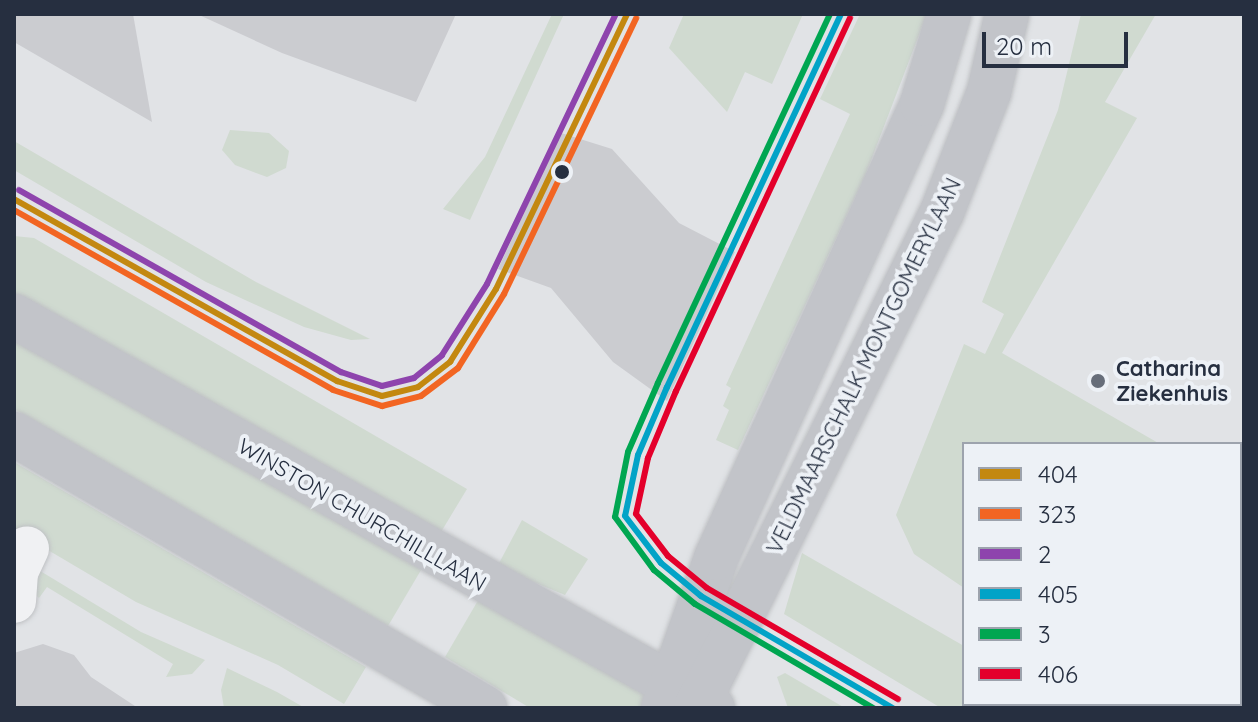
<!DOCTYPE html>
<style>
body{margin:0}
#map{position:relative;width:1258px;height:722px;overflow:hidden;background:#e1e3e6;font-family:Quicksand,sans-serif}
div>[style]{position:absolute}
.green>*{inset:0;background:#d0dad0}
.building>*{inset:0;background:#cbccd0}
.roads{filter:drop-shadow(0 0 2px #bfc1c4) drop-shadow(0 0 2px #bfc1c4)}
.street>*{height:44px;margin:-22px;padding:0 22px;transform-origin:22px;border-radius:22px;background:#f0f1f3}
.secondary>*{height:44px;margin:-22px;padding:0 22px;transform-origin:22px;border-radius:22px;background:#c2c4c9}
.bus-1>*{height:6px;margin:-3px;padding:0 3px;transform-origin:3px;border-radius:3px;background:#c38810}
.bus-2>*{height:6px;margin:-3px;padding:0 3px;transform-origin:3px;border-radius:3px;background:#f26522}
.bus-3>*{height:6px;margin:-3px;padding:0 3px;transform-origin:3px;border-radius:3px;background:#8e44ad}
.bus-4>*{height:6px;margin:-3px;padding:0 3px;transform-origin:3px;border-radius:3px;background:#02a3c7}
.bus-5>*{height:6px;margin:-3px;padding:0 3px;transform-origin:3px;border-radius:3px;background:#00a651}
.bus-6>*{height:6px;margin:-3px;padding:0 3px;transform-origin:3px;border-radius:3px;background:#e4002b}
.dots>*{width:22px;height:22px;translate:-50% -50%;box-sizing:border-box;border:4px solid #edf1f6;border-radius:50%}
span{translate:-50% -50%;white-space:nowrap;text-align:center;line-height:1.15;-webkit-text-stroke:8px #edf1f6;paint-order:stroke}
.street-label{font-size:22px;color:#262f40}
.poi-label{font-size:22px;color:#262f40;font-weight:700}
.left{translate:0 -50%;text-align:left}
.frame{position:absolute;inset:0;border:16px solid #262f40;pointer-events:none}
.legend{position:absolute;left:962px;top:442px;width:280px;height:264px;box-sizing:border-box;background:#edf1f6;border:2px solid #9da3ad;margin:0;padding:10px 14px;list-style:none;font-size:24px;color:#262f40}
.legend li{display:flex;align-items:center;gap:16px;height:40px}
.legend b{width:40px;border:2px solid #9da3ad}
.scale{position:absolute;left:982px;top:32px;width:146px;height:36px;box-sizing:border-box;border:4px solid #262f40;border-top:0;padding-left:10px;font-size:24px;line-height:28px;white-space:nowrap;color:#262f40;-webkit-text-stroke:6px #edf1f6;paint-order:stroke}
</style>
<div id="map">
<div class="green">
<div style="clip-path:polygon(552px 14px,564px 14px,470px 220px,443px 209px,485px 157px)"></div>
<div style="clip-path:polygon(684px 14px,803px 14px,772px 84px,745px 72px,727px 112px,669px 48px)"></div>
<div style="clip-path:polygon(860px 14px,927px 14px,865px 176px,738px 450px,716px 440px,729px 410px,723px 406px,731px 388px,726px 385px,850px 114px,820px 99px)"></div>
<div style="clip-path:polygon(1081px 14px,1156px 14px,1105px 102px,1137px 118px,1002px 353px,1160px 444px,964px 444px,964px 588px,914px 554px,896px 515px,964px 344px,985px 354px,1004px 314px,982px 302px,1058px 110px)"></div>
<div style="clip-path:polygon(230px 130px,269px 133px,289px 151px,286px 168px,267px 177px,235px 165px,222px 150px)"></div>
<div style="clip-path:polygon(14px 141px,256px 282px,370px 339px,351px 340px,304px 327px,206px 282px,14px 170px)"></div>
<div style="clip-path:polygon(14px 236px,34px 238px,467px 489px,438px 537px,14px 301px)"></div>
<div style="clip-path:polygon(14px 329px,424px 565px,388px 626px,14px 409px)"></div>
<div style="clip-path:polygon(14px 462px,366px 667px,344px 704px,278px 665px,136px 602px,14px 530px)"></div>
<div style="clip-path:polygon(522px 520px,588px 559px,565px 595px,497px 567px)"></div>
<div style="clip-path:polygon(802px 553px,964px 646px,964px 704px,1071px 708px,941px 708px,784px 614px)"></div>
<div style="clip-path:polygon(32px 566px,141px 632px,205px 660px,192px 674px,166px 677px,173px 664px,47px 587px,39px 598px,34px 593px)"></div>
<div style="clip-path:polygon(480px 597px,647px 694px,644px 708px,530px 708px,445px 657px)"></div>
<div style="clip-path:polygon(1240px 653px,1244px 708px,1165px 704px,1240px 704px)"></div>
<div style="clip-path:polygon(227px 668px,277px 692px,305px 708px,224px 708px,221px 690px)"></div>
<div style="clip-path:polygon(785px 673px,845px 708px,788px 708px,777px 677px)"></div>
</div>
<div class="building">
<div style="clip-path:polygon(14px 14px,133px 14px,152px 122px,14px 42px)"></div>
<div style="clip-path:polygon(197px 14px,456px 14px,416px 102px,282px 53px)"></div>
<div style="clip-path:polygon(561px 133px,612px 149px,679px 223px,735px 252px,667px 401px,613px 362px,551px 288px,498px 269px)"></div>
<div style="clip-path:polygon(43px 644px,74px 655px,91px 677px,138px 708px,14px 708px,14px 653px)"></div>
</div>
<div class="roads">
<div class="street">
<div style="left:14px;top:601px;width:29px;rotate:-86deg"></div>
<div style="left:16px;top:572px;width:26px;rotate:-65deg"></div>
</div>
<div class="secondary">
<div style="left:14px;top:316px;width:801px;rotate:29.28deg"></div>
<div style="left:14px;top:434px;width:545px;rotate:30.19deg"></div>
<div style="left:663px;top:708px;width:159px;rotate:-70.5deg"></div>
<div style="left:716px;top:558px;width:499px;rotate:-65.6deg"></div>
<div style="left:922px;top:104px;width:94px;rotate:-73.3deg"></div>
<div style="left:696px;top:708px;width:554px;rotate:-63.62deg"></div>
<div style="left:942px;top:212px;width:129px;rotate:-68.6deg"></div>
<div style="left:989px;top:92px;width:80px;rotate:-77deg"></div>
</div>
</div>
<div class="bus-1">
<div style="left:14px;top:199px;width:371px;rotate:29.4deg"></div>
<div style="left:337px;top:381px;width:47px;rotate:18.4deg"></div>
<div style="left:382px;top:396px;width:37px;rotate:-14deg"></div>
<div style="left:418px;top:387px;width:41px;rotate:-38deg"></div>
<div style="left:450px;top:362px;width:86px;rotate:-57.8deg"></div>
<div style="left:496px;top:289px;width:305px;rotate:-64.5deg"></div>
</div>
<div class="bus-2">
<div style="left:14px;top:210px;width:366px;rotate:29.4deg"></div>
<div style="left:333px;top:390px;width:52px;rotate:18.1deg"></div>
<div style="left:382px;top:406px;width:40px;rotate:-14.4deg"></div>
<div style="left:421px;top:396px;width:46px;rotate:-37.1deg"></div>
<div style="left:458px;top:368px;width:87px;rotate:-58.1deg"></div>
<div style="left:504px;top:294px;width:306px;rotate:-64.4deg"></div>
</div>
<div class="bus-3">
<div style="left:19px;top:190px;width:370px;rotate:29.5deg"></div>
<div style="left:341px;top:372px;width:43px;rotate:18.9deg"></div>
<div style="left:382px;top:386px;width:33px;rotate:-14deg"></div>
<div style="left:414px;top:378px;width:36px;rotate:-39deg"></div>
<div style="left:442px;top:355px;width:84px;rotate:-57.6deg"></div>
<div style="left:487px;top:284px;width:299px;rotate:-64.5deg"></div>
</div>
<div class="bus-4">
<div style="left:841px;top:14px;width:412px;rotate:115deg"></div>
<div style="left:667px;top:387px;width:74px;rotate:113.1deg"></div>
<div style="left:638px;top:455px;width:62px;rotate:102deg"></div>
<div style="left:625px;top:516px;width:59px;rotate:52.5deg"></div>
<div style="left:661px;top:563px;width:52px;rotate:39.5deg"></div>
<div style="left:701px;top:596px;width:222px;rotate:30.3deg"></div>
</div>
<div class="bus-5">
<div style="left:830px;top:14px;width:407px;rotate:115deg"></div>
<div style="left:658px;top:383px;width:75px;rotate:113.5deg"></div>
<div style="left:628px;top:452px;width:66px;rotate:101.3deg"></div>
<div style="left:615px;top:517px;width:66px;rotate:53.7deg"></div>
<div style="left:654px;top:570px;width:53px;rotate:39.7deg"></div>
<div style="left:695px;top:604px;width:206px;rotate:30.3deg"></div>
</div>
<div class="bus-6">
<div style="left:850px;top:18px;width:412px;rotate:115deg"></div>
<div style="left:676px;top:391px;width:73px;rotate:112.7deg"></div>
<div style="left:648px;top:458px;width:57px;rotate:102.1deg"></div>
<div style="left:636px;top:514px;width:53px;rotate:52.7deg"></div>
<div style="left:668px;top:556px;width:50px;rotate:39.4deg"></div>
<div style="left:707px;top:588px;width:221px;rotate:30.2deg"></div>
</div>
<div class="dots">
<div style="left:562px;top:172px;background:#262f40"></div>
<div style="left:1098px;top:381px;background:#676e7a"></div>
</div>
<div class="street-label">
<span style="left:864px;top:366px;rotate:-64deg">VELDMAARSCHALK MONTGOMERYLAAN</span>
<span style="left:362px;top:515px;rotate:30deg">WINSTON CHURCHILLLAAN</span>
</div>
<div class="poi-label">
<span class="left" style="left:1116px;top:381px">Catharina<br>Ziekenhuis</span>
</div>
<div class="frame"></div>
<ul class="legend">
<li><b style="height:10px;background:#c38810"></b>404</li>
<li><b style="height:10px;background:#f26522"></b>323</li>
<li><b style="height:10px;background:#8e44ad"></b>2</li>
<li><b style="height:10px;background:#02a3c7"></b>405</li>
<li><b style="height:10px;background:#00a651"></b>3</li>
<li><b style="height:10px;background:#e4002b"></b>406</li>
</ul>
<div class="scale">20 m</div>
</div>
